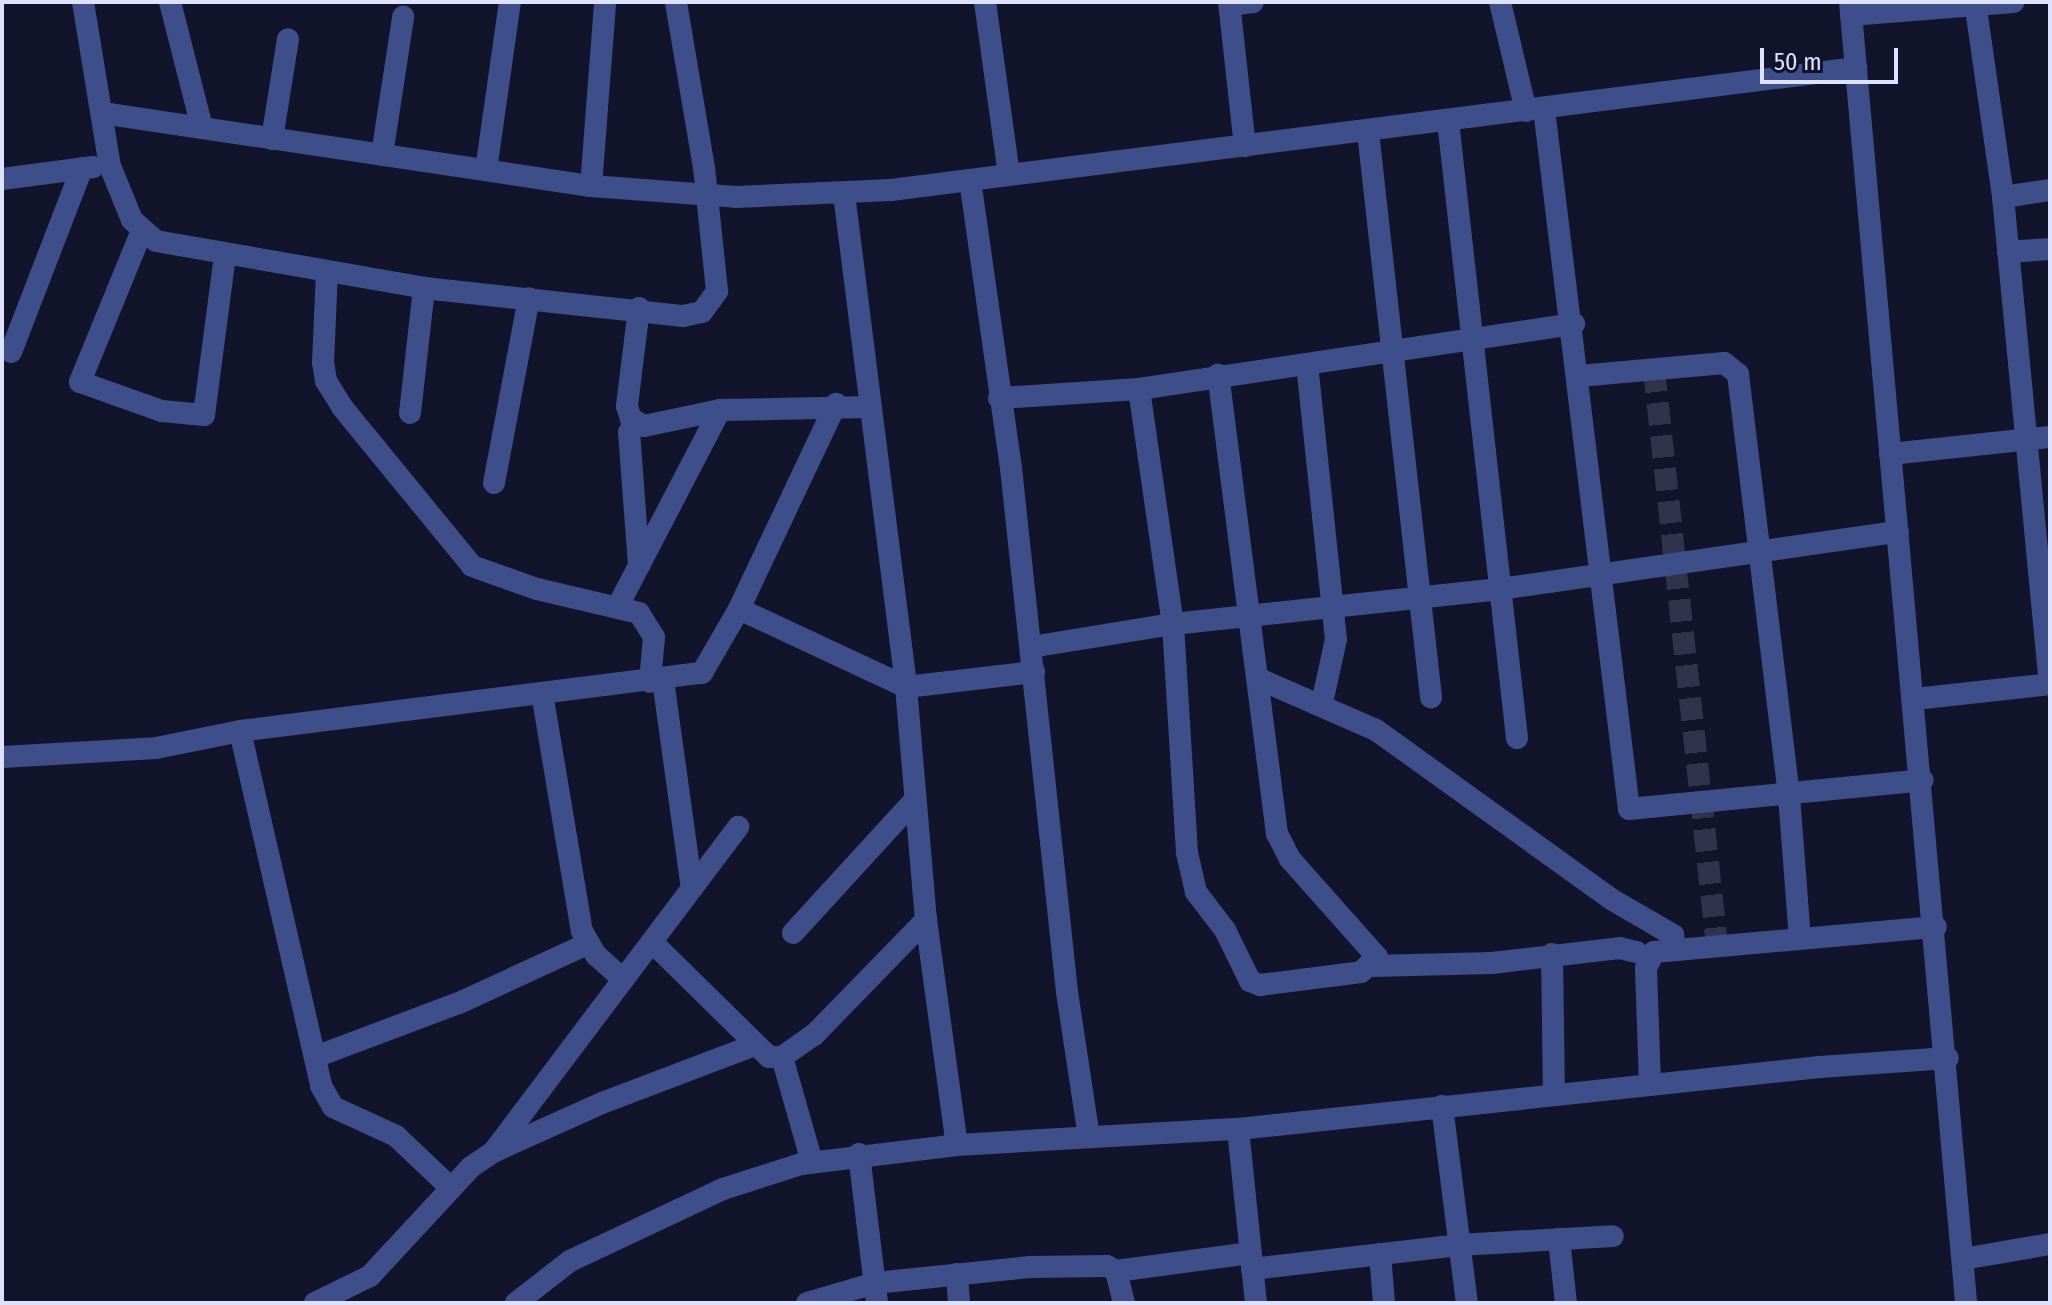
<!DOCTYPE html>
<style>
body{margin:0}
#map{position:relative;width:2052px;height:1305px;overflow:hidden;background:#12142c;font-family:"Fira Sans Condensed",sans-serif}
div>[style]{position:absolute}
.minor-tunnel>*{height:22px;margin-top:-11px;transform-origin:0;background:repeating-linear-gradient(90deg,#31334c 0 22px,transparent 0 33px)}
.minor>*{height:22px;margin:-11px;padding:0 11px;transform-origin:11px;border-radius:11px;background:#3e4e8a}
span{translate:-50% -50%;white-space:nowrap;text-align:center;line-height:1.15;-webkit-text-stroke:6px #12142c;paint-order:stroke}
.frame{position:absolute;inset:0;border:4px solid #dee2fe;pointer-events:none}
.scale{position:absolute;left:1760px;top:48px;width:138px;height:36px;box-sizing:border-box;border:4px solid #dee2fe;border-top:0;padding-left:10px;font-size:24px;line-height:28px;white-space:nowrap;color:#dee2fe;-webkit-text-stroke:6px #12142c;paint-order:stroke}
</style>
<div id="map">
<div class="minor-tunnel">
<div style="left:1654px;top:370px;width:578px;rotate:83.75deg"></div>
</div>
<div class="minor">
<div style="left:83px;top:2px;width:166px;rotate:80.7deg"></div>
<div style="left:110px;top:166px;width:58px;rotate:67.8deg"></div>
<div style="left:132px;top:220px;width:32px;rotate:41deg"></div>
<div style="left:156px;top:241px;width:272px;rotate:9.9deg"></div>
<div style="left:424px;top:288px;width:261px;rotate:6.2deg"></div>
<div style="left:683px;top:316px;width:19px;rotate:-12deg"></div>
<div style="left:702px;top:312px;width:26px;rotate:-54deg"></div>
<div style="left:717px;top:291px;width:124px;rotate:-96deg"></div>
<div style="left:704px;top:168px;width:168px;rotate:-99.6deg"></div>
<div style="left:170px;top:2px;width:130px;rotate:75.7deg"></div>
<div style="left:985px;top:2px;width:174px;rotate:82.1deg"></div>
<div style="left:1229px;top:2px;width:145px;rotate:83.7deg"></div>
<div style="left:1500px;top:2px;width:112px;rotate:76.6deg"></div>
<div style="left:1850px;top:2px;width:1306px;rotate:84.9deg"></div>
<div style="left:1975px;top:2px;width:197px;rotate:81.8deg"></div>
<div style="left:2003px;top:197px;width:489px;rotate:84.5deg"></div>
<div style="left:1230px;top:5px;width:23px;rotate:-7deg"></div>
<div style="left:1851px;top:15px;width:163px;rotate:-4.6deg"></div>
<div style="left:1544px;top:109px;width:705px;rotate:83.08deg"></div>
<div style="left:1629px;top:809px;width:295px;rotate:-5.6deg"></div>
<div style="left:102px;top:113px;width:494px;rotate:8.5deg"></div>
<div style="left:591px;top:186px;width:145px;rotate:4.3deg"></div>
<div style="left:736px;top:197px;width:155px;rotate:-2.6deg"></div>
<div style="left:891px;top:190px;width:973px;rotate:-7.21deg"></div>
<div style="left:1448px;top:121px;width:621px;rotate:83.62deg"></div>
<div style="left:1368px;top:132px;width:569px;rotate:83.64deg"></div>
<div style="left:272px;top:139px;width:101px;rotate:-80.9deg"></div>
<div style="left:382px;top:155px;width:140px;rotate:-81.3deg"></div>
<div style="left:486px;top:170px;width:170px;rotate:-81.9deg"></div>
<div style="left:2px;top:179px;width:92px;rotate:-7.5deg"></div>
<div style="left:970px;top:180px;width:291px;rotate:81.9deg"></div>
<div style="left:1011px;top:468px;width:527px;rotate:83.9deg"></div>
<div style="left:1067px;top:992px;width:147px;rotate:81.4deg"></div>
<div style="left:591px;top:186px;width:184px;rotate:-85.6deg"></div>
<div style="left:844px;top:194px;width:497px;rotate:82.8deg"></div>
<div style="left:906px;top:687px;width:234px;rotate:85.1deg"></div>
<div style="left:926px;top:920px;width:227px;rotate:82.2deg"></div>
<div style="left:2003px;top:197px;width:48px;rotate:-8.5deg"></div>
<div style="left:141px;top:233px;width:161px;rotate:112.3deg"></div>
<div style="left:80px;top:382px;width:87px;rotate:19.5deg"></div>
<div style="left:162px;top:411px;width:42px;rotate:5.4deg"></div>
<div style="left:204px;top:415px;width:161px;rotate:-82.5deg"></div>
<div style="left:2008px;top:252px;width:42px;rotate:-4.1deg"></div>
<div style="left:327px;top:271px;width:91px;rotate:92.5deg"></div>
<div style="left:323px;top:362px;width:19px;rotate:81deg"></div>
<div style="left:326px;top:381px;width:31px;rotate:58deg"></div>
<div style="left:342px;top:407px;width:205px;rotate:50.7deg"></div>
<div style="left:472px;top:566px;width:69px;rotate:19.5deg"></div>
<div style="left:537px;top:589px;width:105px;rotate:13.2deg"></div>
<div style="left:639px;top:613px;width:28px;rotate:58deg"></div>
<div style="left:654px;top:637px;width:45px;rotate:95.1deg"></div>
<div style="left:639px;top:308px;width:99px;rotate:97deg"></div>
<div style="left:627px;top:406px;width:14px;rotate:73deg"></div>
<div style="left:631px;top:419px;width:15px;rotate:28deg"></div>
<div style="left:644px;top:426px;width:78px;rotate:-11.9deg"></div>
<div style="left:720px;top:410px;width:150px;rotate:-1.1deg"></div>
<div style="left:11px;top:352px;width:197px;rotate:-68.9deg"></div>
<div style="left:1307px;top:364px;width:277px;rotate:84deg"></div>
<div style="left:1336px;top:639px;width:66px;rotate:102.3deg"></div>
<div style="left:1579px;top:376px;width:146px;rotate:-5.1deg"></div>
<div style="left:1724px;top:363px;width:18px;rotate:38deg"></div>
<div style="left:1738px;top:374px;width:425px;rotate:83.1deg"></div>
<div style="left:1789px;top:796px;width:142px;rotate:85.6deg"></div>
<div style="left:1139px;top:389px;width:237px;rotate:81.8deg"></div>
<div style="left:1173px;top:624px;width:229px;rotate:86.5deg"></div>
<div style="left:1187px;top:853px;width:40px;rotate:77deg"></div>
<div style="left:1196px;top:892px;width:48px;rotate:52.7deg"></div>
<div style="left:1225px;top:930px;width:57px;rotate:63.9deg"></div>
<div style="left:1250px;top:981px;width:11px;rotate:22deg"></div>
<div style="left:1260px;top:985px;width:102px;rotate:-7.3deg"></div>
<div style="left:1361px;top:972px;width:22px;rotate:-43deg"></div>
<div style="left:1377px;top:957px;width:131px;rotate:-131.6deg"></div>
<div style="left:1290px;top:859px;width:28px;rotate:-117deg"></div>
<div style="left:1277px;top:834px;width:463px;rotate:-97.3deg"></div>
<div style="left:999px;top:398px;width:140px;rotate:-3.7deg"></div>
<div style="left:1139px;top:389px;width:440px;rotate:-8.5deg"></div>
<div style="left:410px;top:413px;width:126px;rotate:-83.6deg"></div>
<div style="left:629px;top:432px;width:134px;rotate:85.7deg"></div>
<div style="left:1890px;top:454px;width:161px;rotate:-6.1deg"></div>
<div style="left:494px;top:483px;width:188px;rotate:-79.3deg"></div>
<div style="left:619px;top:604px;width:219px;rotate:-62.5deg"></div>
<div style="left:739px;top:609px;width:184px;rotate:25deg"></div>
<div style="left:906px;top:687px;width:129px;rotate:-6.7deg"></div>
<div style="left:1031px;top:647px;width:144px;rotate:-9.2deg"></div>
<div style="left:1173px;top:624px;width:329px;rotate:-6.1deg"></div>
<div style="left:1500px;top:589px;width:402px;rotate:-8.2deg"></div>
<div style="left:1257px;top:678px;width:130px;rotate:23.6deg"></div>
<div style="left:1376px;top:730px;width:289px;rotate:35.7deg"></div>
<div style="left:1611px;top:899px;width:72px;rotate:30.1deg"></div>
<div style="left:1673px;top:935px;width:14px;rotate:82deg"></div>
<div style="left:663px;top:680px;width:210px;rotate:82.1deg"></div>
<div style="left:542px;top:693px;width:241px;rotate:80.5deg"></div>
<div style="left:582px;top:931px;width:28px;rotate:60deg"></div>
<div style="left:596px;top:955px;width:36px;rotate:42deg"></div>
<div style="left:1915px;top:699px;width:136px;rotate:-6.3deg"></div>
<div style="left:240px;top:731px;width:364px;rotate:77.1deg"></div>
<div style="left:321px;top:1086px;width:24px;rotate:60deg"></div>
<div style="left:333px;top:1107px;width:69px;rotate:24.7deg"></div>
<div style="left:396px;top:1136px;width:76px;rotate:43.4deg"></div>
<div style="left:2px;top:757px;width:154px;rotate:-3.3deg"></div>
<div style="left:156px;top:748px;width:86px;rotate:-11.4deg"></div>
<div style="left:240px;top:731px;width:466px;rotate:-7.2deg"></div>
<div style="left:702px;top:673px;width:74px;rotate:-60deg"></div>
<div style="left:739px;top:609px;width:227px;rotate:-64.7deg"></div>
<div style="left:793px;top:933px;width:180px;rotate:-47.5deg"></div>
<div style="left:652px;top:942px;width:164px;rotate:44.5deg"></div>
<div style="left:769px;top:1057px;width:13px"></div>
<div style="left:782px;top:1057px;width:39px;rotate:-35deg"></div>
<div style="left:814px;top:1035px;width:161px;rotate:-45.8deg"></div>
<div style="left:1552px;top:954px;width:140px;rotate:89.2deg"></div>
<div style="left:1373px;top:966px;width:119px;rotate:-1.4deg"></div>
<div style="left:1492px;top:963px;width:128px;rotate:-6.7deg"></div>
<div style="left:1619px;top:948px;width:18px;rotate:13deg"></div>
<div style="left:315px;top:1057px;width:154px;rotate:-20.6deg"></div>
<div style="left:459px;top:1003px;width:141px;rotate:-24.7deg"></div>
<div style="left:782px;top:1057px;width:109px;rotate:74.1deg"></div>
<div style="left:1650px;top:1084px;width:116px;rotate:-92deg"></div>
<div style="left:1646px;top:968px;width:18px;rotate:-63deg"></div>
<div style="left:1654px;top:952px;width:283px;rotate:-5.1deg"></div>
<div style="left:1442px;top:1106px;width:199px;rotate:82.8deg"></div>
<div style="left:1238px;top:1129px;width:175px;rotate:84.1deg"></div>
<div style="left:494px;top:1151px;width:406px;rotate:-53deg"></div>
<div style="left:859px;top:1154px;width:150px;rotate:83.1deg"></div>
<div style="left:1559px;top:1239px;width:64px;rotate:83.8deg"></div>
<div style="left:1380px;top:1254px;width:49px;rotate:85.3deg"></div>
<div style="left:1963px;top:1259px;width:88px;rotate:-9.8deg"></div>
<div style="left:1252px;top:1269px;width:208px;rotate:-6.6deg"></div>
<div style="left:1459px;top:1245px;width:154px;rotate:-3.3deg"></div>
<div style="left:1116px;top:1271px;width:136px;rotate:-7.6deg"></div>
<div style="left:957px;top:1274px;width:29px;rotate:86deg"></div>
<div style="left:315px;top:1303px;width:61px;rotate:-26.1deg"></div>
<div style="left:370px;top:1276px;width:149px;rotate:-47.2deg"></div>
<div style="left:471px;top:1167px;width:27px;rotate:-34deg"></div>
<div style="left:493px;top:1152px;width:120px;rotate:-24.2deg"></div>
<div style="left:602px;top:1103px;width:164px;rotate:-20.8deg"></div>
<div style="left:516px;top:1303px;width:68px;rotate:-37.9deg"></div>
<div style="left:570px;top:1261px;width:169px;rotate:-25.2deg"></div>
<div style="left:723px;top:1189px;width:82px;rotate:-17.8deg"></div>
<div style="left:801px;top:1164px;width:157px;rotate:-6.9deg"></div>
<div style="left:957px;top:1145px;width:281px;rotate:-3.3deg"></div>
<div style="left:1238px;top:1129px;width:585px;rotate:-6.08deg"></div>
<div style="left:1820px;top:1067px;width:128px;rotate:-4deg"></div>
<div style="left:807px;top:1303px;width:71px;rotate:-16.4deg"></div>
<div style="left:875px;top:1283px;width:157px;rotate:-5.9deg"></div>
<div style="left:1031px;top:1267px;width:76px;rotate:-0.8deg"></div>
<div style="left:1107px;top:1266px;width:10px;rotate:29deg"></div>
<div style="left:1116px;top:1271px;width:33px;rotate:76deg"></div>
</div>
<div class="frame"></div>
<div class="scale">50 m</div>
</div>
